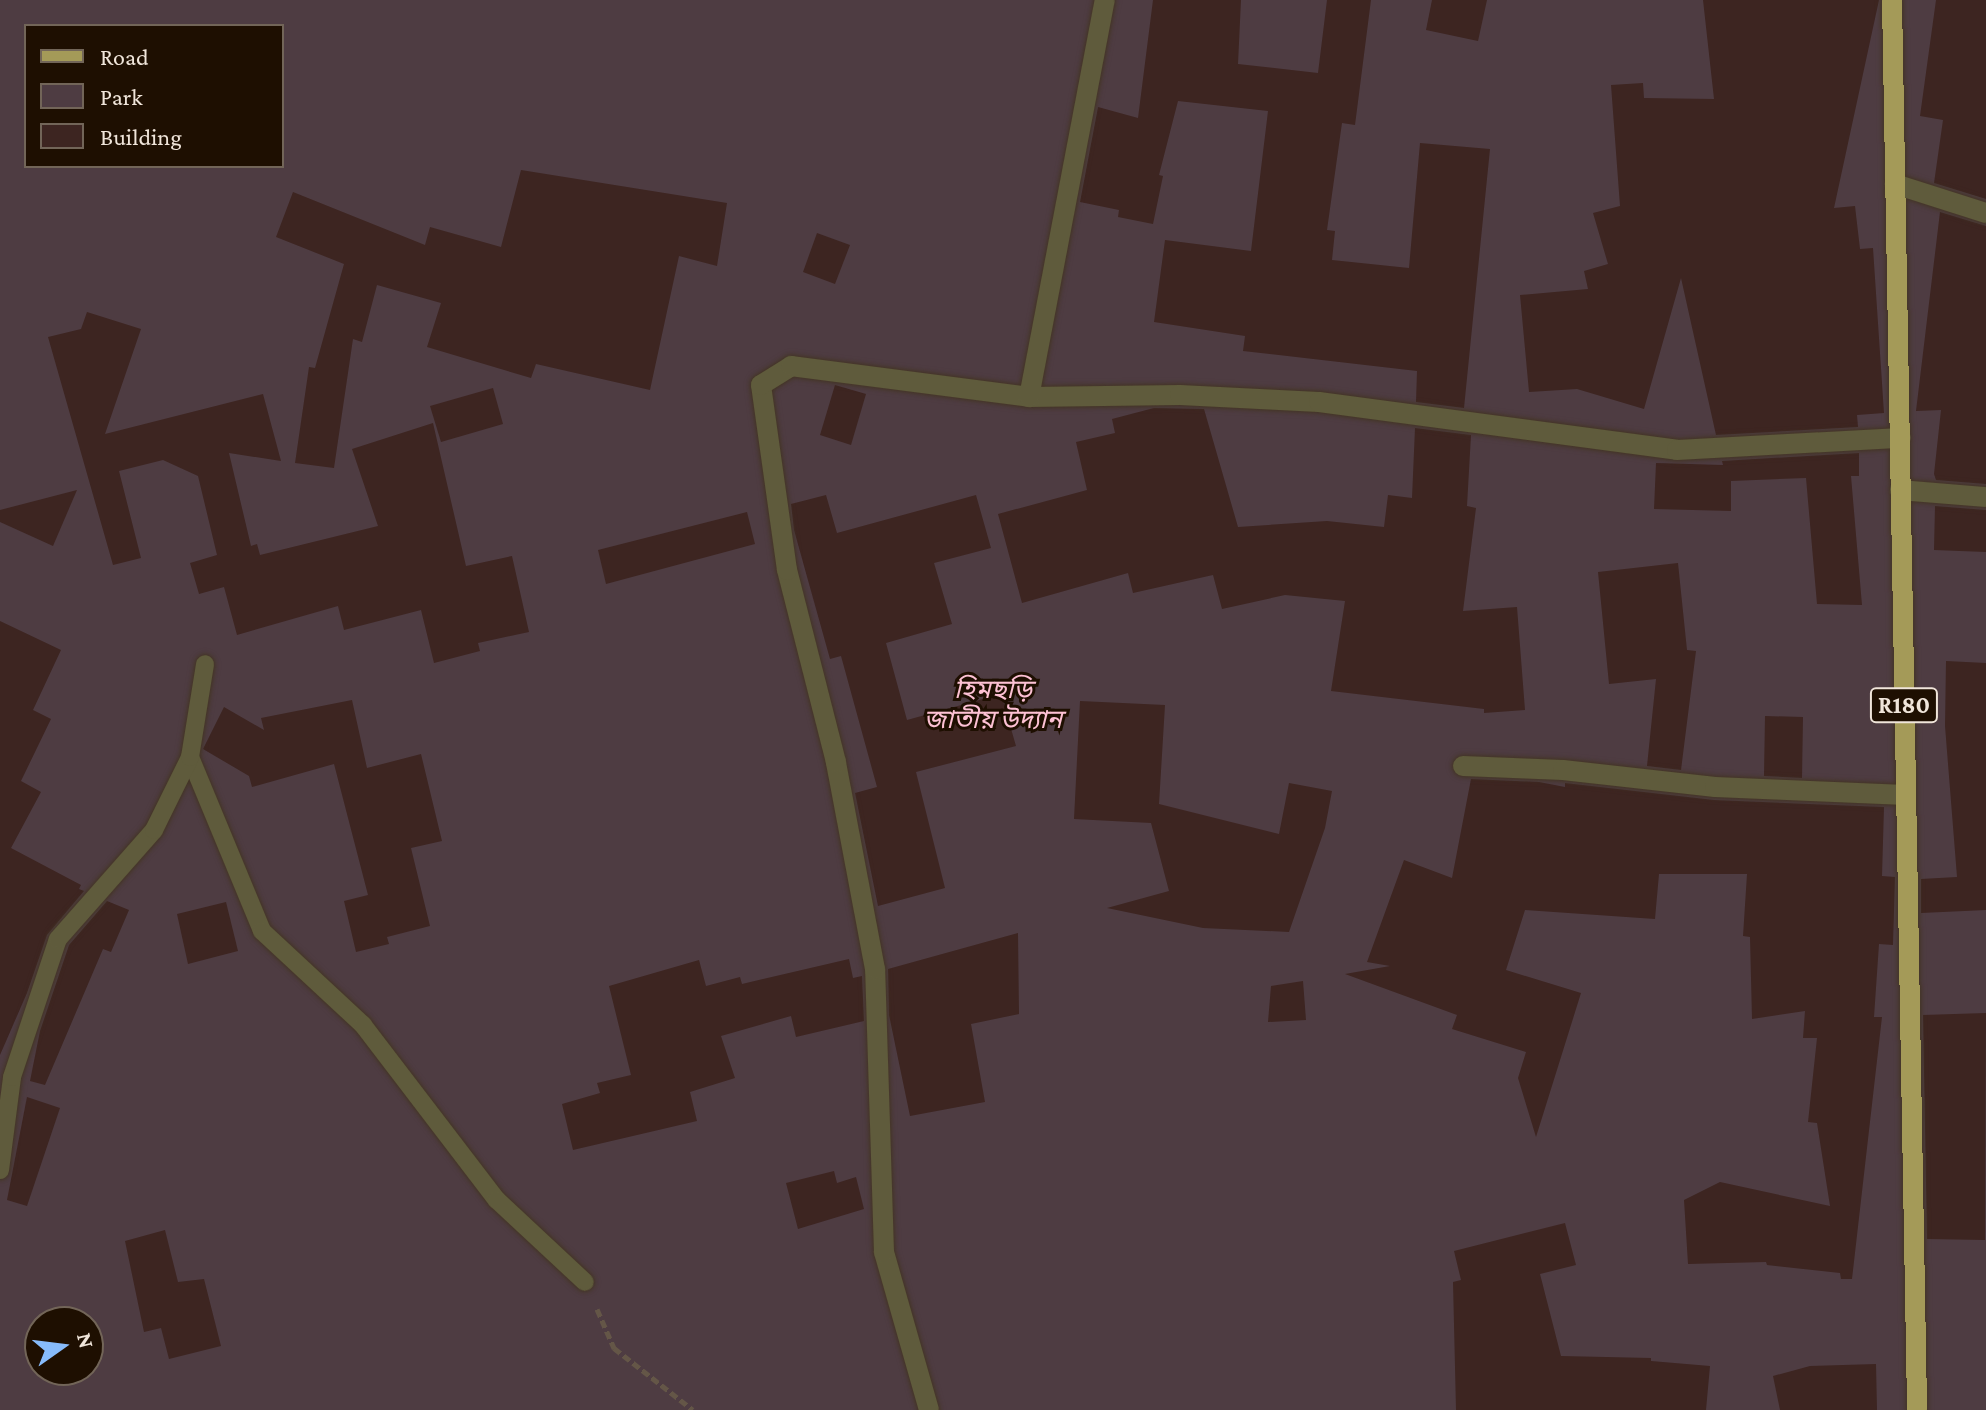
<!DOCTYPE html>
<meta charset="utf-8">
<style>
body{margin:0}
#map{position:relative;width:1986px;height:1410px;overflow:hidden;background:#281807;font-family:"Crimson Pro","Noto Sans Bengali",serif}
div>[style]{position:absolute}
.green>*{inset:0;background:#4e3c42}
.building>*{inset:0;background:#3d2521}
.path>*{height:5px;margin-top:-2.5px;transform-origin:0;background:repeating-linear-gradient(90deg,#645647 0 8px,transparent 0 12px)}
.roads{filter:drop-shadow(0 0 2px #443525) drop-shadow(0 0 2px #443525)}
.service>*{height:18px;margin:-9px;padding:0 9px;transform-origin:9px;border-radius:9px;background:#5f5b3c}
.minor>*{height:20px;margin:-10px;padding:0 10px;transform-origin:10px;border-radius:10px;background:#5f5b3c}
.primary>*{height:20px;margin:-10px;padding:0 10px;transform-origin:10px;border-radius:10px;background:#a49a58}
span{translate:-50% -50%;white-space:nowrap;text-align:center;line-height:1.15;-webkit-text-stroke:6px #1e0f01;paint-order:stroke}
.shield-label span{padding:2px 6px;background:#1e0f01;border:2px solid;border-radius:6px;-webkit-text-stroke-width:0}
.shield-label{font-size:24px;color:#f0e5da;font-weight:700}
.park-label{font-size:26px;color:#fdc1d4;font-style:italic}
.legend{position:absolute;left:24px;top:24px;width:260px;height:144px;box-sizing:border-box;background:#1e0f01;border:2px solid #726558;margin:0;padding:10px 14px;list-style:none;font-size:24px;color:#f0e5da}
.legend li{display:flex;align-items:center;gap:16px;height:40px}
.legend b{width:40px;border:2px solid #726558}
.north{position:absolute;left:24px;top:1306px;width:80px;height:80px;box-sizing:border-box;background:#1e0f01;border:2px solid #726558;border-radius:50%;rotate:76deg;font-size:22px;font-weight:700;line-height:32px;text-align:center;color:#f0e5da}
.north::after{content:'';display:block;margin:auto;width:28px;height:36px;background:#87bbfb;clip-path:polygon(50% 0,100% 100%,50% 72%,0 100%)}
</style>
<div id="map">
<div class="green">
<div style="clip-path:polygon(evenodd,0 0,1986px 0,1986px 1410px,0 1410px,0 0,26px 26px,282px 26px,282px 166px,26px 166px,26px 26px,0 0,40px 1322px,88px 1322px,88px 1370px,40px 1370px,40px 1322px)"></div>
</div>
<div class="building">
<div style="clip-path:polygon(1153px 0,1241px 0,1238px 64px,1318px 73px,1327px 0,1371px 0,1355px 125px,1342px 123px,1327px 230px,1335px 231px,1332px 260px,1409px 268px,1420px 143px,1490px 149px,1464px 408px,1416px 402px,1417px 371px,1243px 351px,1245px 336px,1154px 322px,1165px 240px,1251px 251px,1268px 111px,1178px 101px,1159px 175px,1163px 176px,1153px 224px,1118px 217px,1119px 210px,1080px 202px,1098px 107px,1138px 118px)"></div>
<div style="clip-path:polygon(1432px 0,1487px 0,1478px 41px,1426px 30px)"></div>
<div style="clip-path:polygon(1703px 0,1879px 0,1834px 208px,1855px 206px,1860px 249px,1873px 248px,1884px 413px,1857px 415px,1858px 427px,1716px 435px,1681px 278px,1644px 409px,1577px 389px,1529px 392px,1520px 295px,1588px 289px,1584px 271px,1608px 264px,1593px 213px,1620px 206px,1611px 85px,1643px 83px,1644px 98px,1714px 99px)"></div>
<div style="clip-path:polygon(1936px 0,1986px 0,1986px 199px,1934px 183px,1943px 120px,1920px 116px)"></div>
<div style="clip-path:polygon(521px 170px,727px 203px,717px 266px,679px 256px,650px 390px,536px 364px,531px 378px,427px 347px,441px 303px,377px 285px,362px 342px,353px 339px,334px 468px,295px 463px,309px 367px,315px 368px,344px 264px,276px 237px,293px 192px,425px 245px,430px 227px,501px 247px)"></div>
<div style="clip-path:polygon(1940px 212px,1986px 226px,1986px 484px,1936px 480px,1934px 474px,1941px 410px,1916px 411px)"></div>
<div style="clip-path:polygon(817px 233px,850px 245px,835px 284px,803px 272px)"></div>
<div style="clip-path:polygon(87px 312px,141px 329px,105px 434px,263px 394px,281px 461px,229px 453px,251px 546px,257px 544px,260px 555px,378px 526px,352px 449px,433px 423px,466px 566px,512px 556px,529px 632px,478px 643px,480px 651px,434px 663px,421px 610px,344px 630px,338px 606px,237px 635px,224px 587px,199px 594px,190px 563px,217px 555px,198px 476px,163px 460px,119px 471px,141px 558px,113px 565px,48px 337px,81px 329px)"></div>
<div style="clip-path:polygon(835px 385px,866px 394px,851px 445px,820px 435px)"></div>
<div style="clip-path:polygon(493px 388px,503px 424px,441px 442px,430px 406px)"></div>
<div style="clip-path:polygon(1154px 408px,1204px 409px,1238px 527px,1327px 521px,1384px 527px,1388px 495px,1412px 498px,1415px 428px,1471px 435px,1467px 506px,1476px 508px,1463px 611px,1517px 607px,1525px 710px,1484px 713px,1484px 709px,1331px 691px,1345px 601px,1285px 595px,1222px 609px,1213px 575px,1133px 593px,1128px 573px,1022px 603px,998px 514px,1087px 490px,1076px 442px,1115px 433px,1112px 419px)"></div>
<div style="clip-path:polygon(1859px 453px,1859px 476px,1851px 476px,1862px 605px,1817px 604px,1806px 478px,1731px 481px,1731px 511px,1654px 509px,1656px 463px,1723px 465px,1722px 461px)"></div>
<div style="clip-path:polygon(77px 490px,53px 546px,0 522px,0 510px)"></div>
<div style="clip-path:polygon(826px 495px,837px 533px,976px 495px,991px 548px,934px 563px,952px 624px,886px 643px,907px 720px,1001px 694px,1016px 746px,916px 772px,945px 888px,878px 906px,855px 793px,877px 787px,841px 656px,830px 659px,794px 530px,791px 504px)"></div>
<div style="clip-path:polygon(1935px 506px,1986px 510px,1986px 552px,1934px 550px)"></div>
<div style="clip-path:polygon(747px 512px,755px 544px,606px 584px,598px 550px)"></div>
<div style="clip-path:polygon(1678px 563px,1687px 650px,1696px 651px,1681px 770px,1647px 766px,1656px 679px,1609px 684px,1598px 572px)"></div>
<div style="clip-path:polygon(0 621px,61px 650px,33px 710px,51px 719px,21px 781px,41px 792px,11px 848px,81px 885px,79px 889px,84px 891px,47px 935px,27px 993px,0 1055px)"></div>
<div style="clip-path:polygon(1946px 661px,1986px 663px,1986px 910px,1921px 913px,1921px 879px,1957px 877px,1945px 726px)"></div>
<div style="clip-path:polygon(352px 700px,367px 768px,421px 754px,442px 841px,411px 848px,430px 926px,387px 937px,389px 944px,356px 952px,344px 901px,368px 895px,334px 764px,252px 787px,249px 776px,203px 749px,224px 707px,264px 730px,261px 718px)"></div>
<div style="clip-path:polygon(1080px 701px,1165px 705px,1159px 804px,1279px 834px,1289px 783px,1332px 791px,1325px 828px,1289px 932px,1203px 928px,1107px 908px,1169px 891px,1151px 823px,1074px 819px)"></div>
<div style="clip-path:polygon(1765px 716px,1803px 717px,1802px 778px,1764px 776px)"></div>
<div style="clip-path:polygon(1471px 779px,1539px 782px,1565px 787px,1565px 783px,1714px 800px,1884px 807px,1882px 876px,1895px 877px,1893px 945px,1879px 944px,1874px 1017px,1882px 1017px,1852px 1279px,1841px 1279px,1840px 1273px,1767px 1265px,1766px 1262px,1688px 1264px,1684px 1200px,1720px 1182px,1830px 1206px,1817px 1123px,1808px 1122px,1817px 1038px,1803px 1038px,1805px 1011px,1752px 1019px,1750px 937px,1743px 936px,1747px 874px,1659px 874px,1655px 919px,1525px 910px,1506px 970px,1581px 993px,1536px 1137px,1518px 1078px,1526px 1052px,1452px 1029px,1457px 1015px,1345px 974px,1390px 966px,1367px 962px,1404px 860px,1452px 878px)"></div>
<div style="clip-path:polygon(107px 901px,129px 910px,111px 952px,103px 949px,45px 1085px,30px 1081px,40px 1031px,69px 945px)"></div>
<div style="clip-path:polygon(226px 902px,238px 951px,188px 964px,177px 914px)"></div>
<div style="clip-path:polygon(1018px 933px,1019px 1014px,971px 1024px,985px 1102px,910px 1116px,889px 1015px,888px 969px)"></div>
<div style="clip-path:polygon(849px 959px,853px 978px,862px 976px,864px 1021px,796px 1037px,791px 1016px,721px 1036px,735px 1078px,690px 1092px,697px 1121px,573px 1150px,562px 1104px,600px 1093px,597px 1083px,631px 1075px,609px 986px,699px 960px,706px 986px,740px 977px,742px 984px)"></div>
<div style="clip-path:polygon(1303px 981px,1306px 1020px,1268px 1022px,1271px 986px)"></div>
<div style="clip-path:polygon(1986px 1013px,1985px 1240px,1927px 1239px,1923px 1015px)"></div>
<div style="clip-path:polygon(27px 1097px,60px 1108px,27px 1206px,7px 1200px)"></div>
<div style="clip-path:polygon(834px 1171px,837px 1183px,856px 1177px,864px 1209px,798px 1229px,786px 1183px)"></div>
<div style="clip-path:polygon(1565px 1223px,1576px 1265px,1540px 1274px,1561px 1356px,1651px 1358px,1651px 1361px,1710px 1366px,1706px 1410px,1456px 1410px,1453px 1282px,1461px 1280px,1454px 1251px)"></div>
<div style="clip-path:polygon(165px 1230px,178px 1282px,204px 1279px,221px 1346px,169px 1359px,161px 1328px,144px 1332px,125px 1241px)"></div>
<div style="clip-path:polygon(1876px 1364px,1877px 1410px,1780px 1410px,1773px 1376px,1810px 1366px)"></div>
</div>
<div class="path">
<div style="left:597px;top:1309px;width:43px;rotate:66.4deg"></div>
<div style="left:614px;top:1348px;width:100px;rotate:38.1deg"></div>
</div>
<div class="roads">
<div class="service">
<div style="left:190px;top:757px;width:188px;rotate:67.5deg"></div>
<div style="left:262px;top:931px;width:138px;rotate:42.9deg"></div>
<div style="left:363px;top:1025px;width:220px;rotate:52.6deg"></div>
<div style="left:497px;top:1200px;width:120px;rotate:43deg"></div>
<div style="left:0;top:1170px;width:94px;rotate:-82.6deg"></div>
<div style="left:12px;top:1077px;width:145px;rotate:-71.6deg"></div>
<div style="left:58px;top:939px;width:145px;rotate:-48.6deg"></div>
<div style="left:154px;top:830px;width:81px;rotate:-63.7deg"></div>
<div style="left:190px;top:757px;width:94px;rotate:-80.8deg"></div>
</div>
<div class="minor">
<div style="left:1895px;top:184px;width:96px;rotate:17.7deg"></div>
<div style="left:1029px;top:397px;width:151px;rotate:-0.8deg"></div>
<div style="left:1180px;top:395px;width:139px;rotate:2.9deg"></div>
<div style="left:1319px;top:402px;width:361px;rotate:7.6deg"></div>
<div style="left:1677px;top:450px;width:224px;rotate:-3.1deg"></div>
<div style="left:1900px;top:490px;width:86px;rotate:4.7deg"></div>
<div style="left:1463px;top:766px;width:100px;rotate:2.3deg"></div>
<div style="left:1563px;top:770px;width:153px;rotate:6.4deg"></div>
<div style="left:1715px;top:787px;width:191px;rotate:2.4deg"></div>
<div style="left:929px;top:1410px;width:164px;rotate:-105.9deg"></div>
<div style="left:884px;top:1252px;width:283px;rotate:-91.8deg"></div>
<div style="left:875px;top:969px;width:211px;rotate:-100.7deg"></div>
<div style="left:836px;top:762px;width:198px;rotate:-104.3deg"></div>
<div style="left:787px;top:570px;width:187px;rotate:-98deg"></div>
<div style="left:761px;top:385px;width:36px;rotate:-32deg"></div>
<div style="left:791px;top:366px;width:240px;rotate:7.4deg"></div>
<div style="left:1029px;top:397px;width:404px;rotate:-79.2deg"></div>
</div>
<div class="primary">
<div style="left:1892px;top:0;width:1410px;rotate:88.98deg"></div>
</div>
</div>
<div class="shield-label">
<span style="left:1904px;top:705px">R180</span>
</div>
<div class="park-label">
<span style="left:993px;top:705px">হিমছড়ি<br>জাতীয় উদ্যান</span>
</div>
<ul class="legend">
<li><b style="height:10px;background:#a49a58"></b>Road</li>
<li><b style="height:22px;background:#4e3c42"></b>Park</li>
<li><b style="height:22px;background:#3d2521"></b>Building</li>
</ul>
<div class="north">N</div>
</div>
